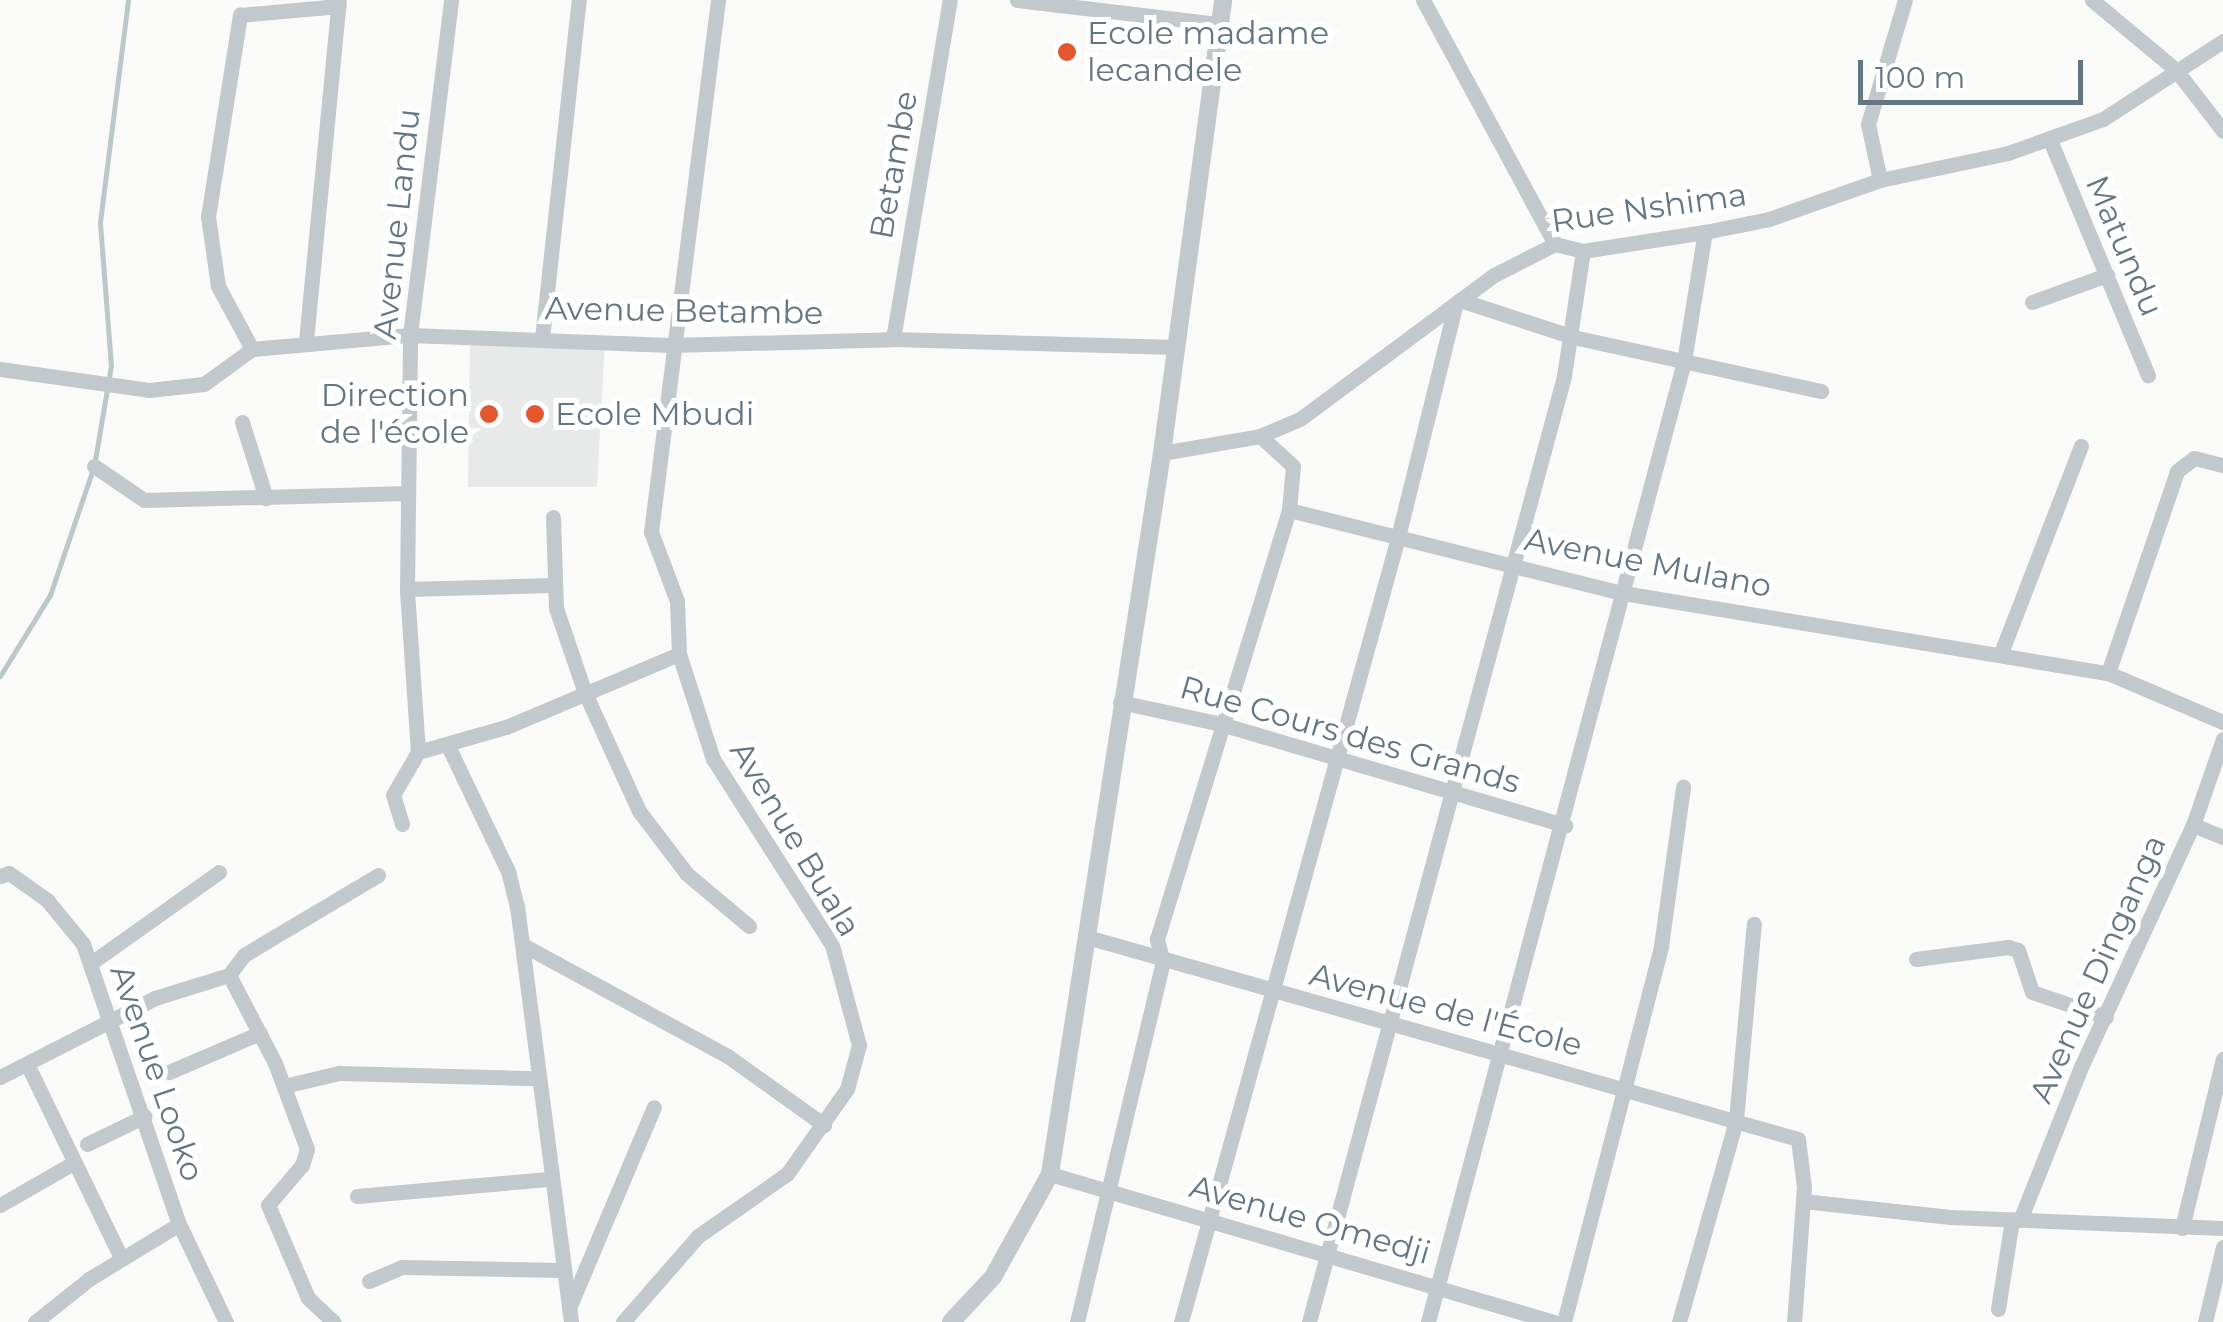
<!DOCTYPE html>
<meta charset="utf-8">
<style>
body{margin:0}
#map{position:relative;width:2223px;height:1322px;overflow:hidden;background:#fafaf8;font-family:Montserrat,sans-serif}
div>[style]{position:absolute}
.built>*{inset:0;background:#e8e9e9}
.stream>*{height:5px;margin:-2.5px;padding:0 2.5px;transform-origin:2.5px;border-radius:2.5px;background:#bbc7cb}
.minor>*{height:15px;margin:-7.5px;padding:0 7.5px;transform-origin:7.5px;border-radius:7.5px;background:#c3c8cc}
.tertiary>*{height:18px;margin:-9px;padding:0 9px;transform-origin:9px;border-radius:9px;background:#c3c8cc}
.dots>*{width:28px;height:28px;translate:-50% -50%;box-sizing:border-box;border:5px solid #fff;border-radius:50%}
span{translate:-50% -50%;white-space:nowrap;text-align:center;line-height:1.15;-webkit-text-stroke:10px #fff;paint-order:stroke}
.poi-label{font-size:32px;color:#657683}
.left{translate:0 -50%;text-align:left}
.right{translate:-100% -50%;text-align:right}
.street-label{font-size:32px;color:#657683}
.scale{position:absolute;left:1858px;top:60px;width:225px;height:45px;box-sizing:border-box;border:5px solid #657683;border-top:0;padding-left:12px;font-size:30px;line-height:35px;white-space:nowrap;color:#657683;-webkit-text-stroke:8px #fff;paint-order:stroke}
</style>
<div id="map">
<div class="built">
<div style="clip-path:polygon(470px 336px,605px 341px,597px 487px,468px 487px)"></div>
</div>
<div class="stream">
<div style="left:0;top:676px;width:95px;rotate:-58.3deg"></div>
<div style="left:50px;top:595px;width:136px;rotate:-71.2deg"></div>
<div style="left:94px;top:466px;width:101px;rotate:-80.4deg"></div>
<div style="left:111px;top:366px;width:144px;rotate:-94.4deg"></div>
<div style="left:100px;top:222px;width:224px;rotate:-82.8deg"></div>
</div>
<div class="minor">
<div style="left:1017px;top:0;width:202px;rotate:6.8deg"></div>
<div style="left:1423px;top:0;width:277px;rotate:61.6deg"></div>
<div style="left:2092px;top:0;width:109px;rotate:39.8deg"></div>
<div style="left:2176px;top:70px;width:77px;rotate:52.4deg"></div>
<div style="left:2050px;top:140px;width:255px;rotate:67.4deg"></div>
<div style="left:1880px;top:180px;width:57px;rotate:-102.1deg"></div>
<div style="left:1868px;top:124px;width:129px;rotate:-73.4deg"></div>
<div style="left:1460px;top:300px;width:119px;rotate:18.1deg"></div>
<div style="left:1573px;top:337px;width:254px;rotate:12.3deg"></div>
<div style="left:2032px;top:302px;width:80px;rotate:-19.8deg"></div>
<div style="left:542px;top:338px;width:340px;rotate:-83.8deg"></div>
<div style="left:893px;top:339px;width:344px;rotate:-80.5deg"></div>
<div style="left:306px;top:341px;width:343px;rotate:-84.5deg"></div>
<div style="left:252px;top:349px;width:72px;rotate:-118.4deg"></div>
<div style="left:218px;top:286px;width:70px;rotate:-98.2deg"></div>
<div style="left:208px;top:217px;width:205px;rotate:-81deg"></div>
<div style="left:240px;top:15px;width:99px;rotate:-5.2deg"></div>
<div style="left:0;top:369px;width:150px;rotate:8deg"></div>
<div style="left:149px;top:390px;width:55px;rotate:-6.2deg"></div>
<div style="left:204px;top:384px;width:59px;rotate:-36.1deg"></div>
<div style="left:252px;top:349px;width:159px;rotate:-5.1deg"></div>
<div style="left:410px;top:335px;width:261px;rotate:2.2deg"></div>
<div style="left:671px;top:345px;width:222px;rotate:-1.5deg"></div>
<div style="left:893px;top:339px;width:283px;rotate:1.6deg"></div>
<div style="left:242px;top:422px;width:80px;rotate:72.5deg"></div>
<div style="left:1162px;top:453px;width:99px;rotate:-9.8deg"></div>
<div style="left:1260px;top:436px;width:43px;rotate:-23deg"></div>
<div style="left:1300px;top:419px;width:242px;rotate:-36.6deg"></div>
<div style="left:1494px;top:275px;width:68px;rotate:-26.9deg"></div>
<div style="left:1555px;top:244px;width:29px;rotate:14deg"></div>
<div style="left:1583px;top:251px;width:123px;rotate:-8.9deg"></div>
<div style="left:1705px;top:232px;width:65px;rotate:-11.5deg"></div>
<div style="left:1769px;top:219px;width:118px;rotate:-19.4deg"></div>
<div style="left:1880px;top:180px;width:131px;rotate:-11.9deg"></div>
<div style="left:2008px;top:153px;width:101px;rotate:-19.7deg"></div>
<div style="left:2103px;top:119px;width:143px;rotate:-33deg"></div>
<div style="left:94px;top:466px;width:60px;rotate:34.2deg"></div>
<div style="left:144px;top:500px;width:264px;rotate:-1.5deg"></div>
<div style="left:1289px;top:510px;width:344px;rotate:14deg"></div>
<div style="left:1623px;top:593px;width:492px;rotate:9.4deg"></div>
<div style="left:2108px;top:673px;width:213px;rotate:-71.1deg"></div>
<div style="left:2177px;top:471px;width:21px;rotate:-37deg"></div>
<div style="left:2194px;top:458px;width:30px;rotate:14deg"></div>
<div style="left:553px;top:517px;width:91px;rotate:88.1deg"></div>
<div style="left:556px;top:608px;width:90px;rotate:71.2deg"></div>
<div style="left:585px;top:693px;width:130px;rotate:65.4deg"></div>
<div style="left:639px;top:811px;width:79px;rotate:52.7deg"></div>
<div style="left:687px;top:874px;width:81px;rotate:40deg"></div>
<div style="left:407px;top:589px;width:146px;rotate:-1.6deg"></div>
<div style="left:2001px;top:653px;width:222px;rotate:-68.9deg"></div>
<div style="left:2108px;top:673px;width:125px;rotate:23.1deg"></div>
<div style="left:1120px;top:702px;width:103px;rotate:12.3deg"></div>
<div style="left:1221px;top:724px;width:359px;rotate:16.4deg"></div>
<div style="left:449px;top:748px;width:136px;rotate:64.4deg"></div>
<div style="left:508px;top:871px;width:36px;rotate:76deg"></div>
<div style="left:517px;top:906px;width:419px;rotate:82.6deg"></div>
<div style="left:418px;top:752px;width:163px;rotate:-93.9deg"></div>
<div style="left:407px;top:589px;width:254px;rotate:-89.3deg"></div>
<div style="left:410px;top:335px;width:337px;rotate:-83deg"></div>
<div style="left:418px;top:752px;width:91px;rotate:-15.9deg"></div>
<div style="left:506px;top:727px;width:188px;rotate:-22.9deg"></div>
<div style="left:402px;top:824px;width:30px;rotate:-107deg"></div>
<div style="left:393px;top:795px;width:50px;rotate:-59.8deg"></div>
<div style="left:2193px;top:825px;width:32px;rotate:22deg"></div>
<div style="left:0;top:876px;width:9px;rotate:-18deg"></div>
<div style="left:9px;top:873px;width:47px;rotate:35.4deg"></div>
<div style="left:47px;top:900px;width:57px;rotate:50.7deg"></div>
<div style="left:83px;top:944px;width:296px;rotate:71.1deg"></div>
<div style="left:179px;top:1224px;width:109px;rotate:64.4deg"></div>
<div style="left:1087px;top:937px;width:739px;rotate:15.86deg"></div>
<div style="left:1798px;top:1139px;width:48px;rotate:82.9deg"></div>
<div style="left:1804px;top:1187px;width:135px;rotate:94.2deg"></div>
<div style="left:523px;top:945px;width:234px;rotate:28.5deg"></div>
<div style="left:729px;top:1057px;width:117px;rotate:35.6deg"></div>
<div style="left:1916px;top:959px;width:93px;rotate:-7.4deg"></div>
<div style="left:2008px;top:947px;width:10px;rotate:17deg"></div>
<div style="left:2018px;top:950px;width:44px;rotate:71.6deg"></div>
<div style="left:2032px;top:992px;width:78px;rotate:18.7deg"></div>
<div style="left:91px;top:963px;width:157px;rotate:-35.4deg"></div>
<div style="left:229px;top:975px;width:99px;rotate:62.4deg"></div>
<div style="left:275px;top:1063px;width:92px;rotate:69.6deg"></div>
<div style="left:307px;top:1149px;width:17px;rotate:107deg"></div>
<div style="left:302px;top:1165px;width:52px;rotate:130.4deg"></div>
<div style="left:268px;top:1205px;width:101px;rotate:66.7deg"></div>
<div style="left:308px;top:1298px;width:35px;rotate:43deg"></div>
<div style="left:229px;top:975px;width:25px;rotate:-53deg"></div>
<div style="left:244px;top:955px;width:156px;rotate:-30.8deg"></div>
<div style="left:27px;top:1064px;width:216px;rotate:64.1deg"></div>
<div style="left:169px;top:1072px;width:99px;rotate:-23.2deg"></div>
<div style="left:0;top:1077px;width:174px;rotate:-27deg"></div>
<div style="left:155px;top:998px;width:77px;rotate:-17.3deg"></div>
<div style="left:284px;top:1086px;width:57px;rotate:-13.3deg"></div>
<div style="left:339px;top:1073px;width:196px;rotate:1.5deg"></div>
<div style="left:87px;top:1144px;width:64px;rotate:-25.8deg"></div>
<div style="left:1050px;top:1174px;width:525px;rotate:16.36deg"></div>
<div style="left:357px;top:1196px;width:192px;rotate:-5.1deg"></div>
<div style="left:1803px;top:1201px;width:148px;rotate:6.2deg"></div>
<div style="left:1950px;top:1217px;width:273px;rotate:2.3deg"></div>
<div style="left:0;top:1205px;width:84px;rotate:-29.9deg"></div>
<div style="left:2020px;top:1220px;width:165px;rotate:-68.3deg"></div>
<div style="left:2081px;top:1067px;width:267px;rotate:-65.2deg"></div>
<div style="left:2193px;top:825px;width:91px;rotate:-70.8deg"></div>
<div style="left:2182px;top:1228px;width:174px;rotate:-76.4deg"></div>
<div style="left:369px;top:1281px;width:36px;rotate:-23deg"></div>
<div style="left:402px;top:1267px;width:159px;rotate:1.1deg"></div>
<div style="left:569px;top:1308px;width:218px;rotate:-67.1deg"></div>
<div style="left:1998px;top:1309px;width:90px;rotate:-81.1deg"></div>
<div style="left:35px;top:1322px;width:69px;rotate:-38.5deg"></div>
<div style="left:89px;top:1279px;width:105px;rotate:-31.4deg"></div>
<div style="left:623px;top:1322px;width:114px;rotate:-48.9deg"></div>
<div style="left:698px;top:1236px;width:108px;rotate:-34.9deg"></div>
<div style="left:787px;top:1174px;width:104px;rotate:-54.8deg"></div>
<div style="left:847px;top:1089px;width:46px;rotate:-74.7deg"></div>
<div style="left:859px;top:1045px;width:104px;rotate:-105.1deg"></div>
<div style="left:832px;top:945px;width:221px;rotate:-122.6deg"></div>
<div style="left:713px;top:759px;width:110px;rotate:-107.9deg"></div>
<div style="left:679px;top:654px;width:53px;rotate:-92.2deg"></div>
<div style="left:677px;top:601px;width:74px;rotate:-110.6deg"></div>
<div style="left:651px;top:532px;width:536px;rotate:-82.82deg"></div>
<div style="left:1077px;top:1322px;width:370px;rotate:-76.6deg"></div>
<div style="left:1163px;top:962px;width:24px;rotate:-105deg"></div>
<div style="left:1157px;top:939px;width:449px;rotate:-72.9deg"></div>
<div style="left:1289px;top:510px;width:44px;rotate:-84.8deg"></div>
<div style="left:1293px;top:466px;width:45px;rotate:-137.7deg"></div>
<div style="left:1181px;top:1322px;width:810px;rotate:-74.54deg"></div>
<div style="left:1397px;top:541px;width:245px;rotate:-76.1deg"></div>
<div style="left:1309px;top:1322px;width:980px;rotate:-74.91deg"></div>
<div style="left:1564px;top:376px;width:126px;rotate:-81.4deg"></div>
<div style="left:1428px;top:1322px;width:995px;rotate:-75.08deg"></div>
<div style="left:1684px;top:361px;width:131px;rotate:-80.8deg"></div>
<div style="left:1564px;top:1322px;width:388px;rotate:-75.5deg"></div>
<div style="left:1661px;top:946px;width:161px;rotate:-82.1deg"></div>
<div style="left:1679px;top:1322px;width:210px;rotate:-74.2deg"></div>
<div style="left:1736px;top:1120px;width:197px;rotate:-84.8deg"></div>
<div style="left:2205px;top:1322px;width:77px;rotate:-76.5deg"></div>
</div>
<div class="tertiary">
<div style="left:951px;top:1322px;width:62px;rotate:-47deg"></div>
<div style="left:993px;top:1277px;width:118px;rotate:-61deg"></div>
<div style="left:1050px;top:1174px;width:730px;rotate:-81.17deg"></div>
<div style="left:1162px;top:453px;width:457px;rotate:-82.3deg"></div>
</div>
<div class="dots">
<div style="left:1067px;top:52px;background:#e4572e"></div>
<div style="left:489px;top:414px;background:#e4572e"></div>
<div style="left:535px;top:414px;background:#e4572e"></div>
</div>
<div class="poi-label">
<span class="left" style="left:1087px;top:52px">Ecole madame<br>lecandele</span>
<span class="right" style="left:469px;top:414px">Direction<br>de l'école</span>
<span class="left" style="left:555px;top:414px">Ecole Mbudi</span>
</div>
<div class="street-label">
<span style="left:894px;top:165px;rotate:-80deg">Betambe</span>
<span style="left:1649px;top:208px;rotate:-8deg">Rue Nshima</span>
<span style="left:397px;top:224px;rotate:-84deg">Avenue Landu</span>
<span style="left:2124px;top:246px;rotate:67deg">Matundu</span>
<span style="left:684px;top:311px;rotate:1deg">Avenue Betambe</span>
<span style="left:1648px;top:563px;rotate:11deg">Avenue Mulano</span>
<span style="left:1350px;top:735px;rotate:16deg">Rue Cours des Grands</span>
<span style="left:795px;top:839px;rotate:59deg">Avenue Buala</span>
<span style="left:2098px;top:969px;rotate:-66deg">Avenue Dinganga</span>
<span style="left:1446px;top:1010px;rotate:15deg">Avenue de l'École</span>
<span style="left:157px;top:1073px;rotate:71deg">Avenue Looko</span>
<span style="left:1310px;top:1220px;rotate:16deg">Avenue Omedji</span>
</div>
<div class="scale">100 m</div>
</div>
